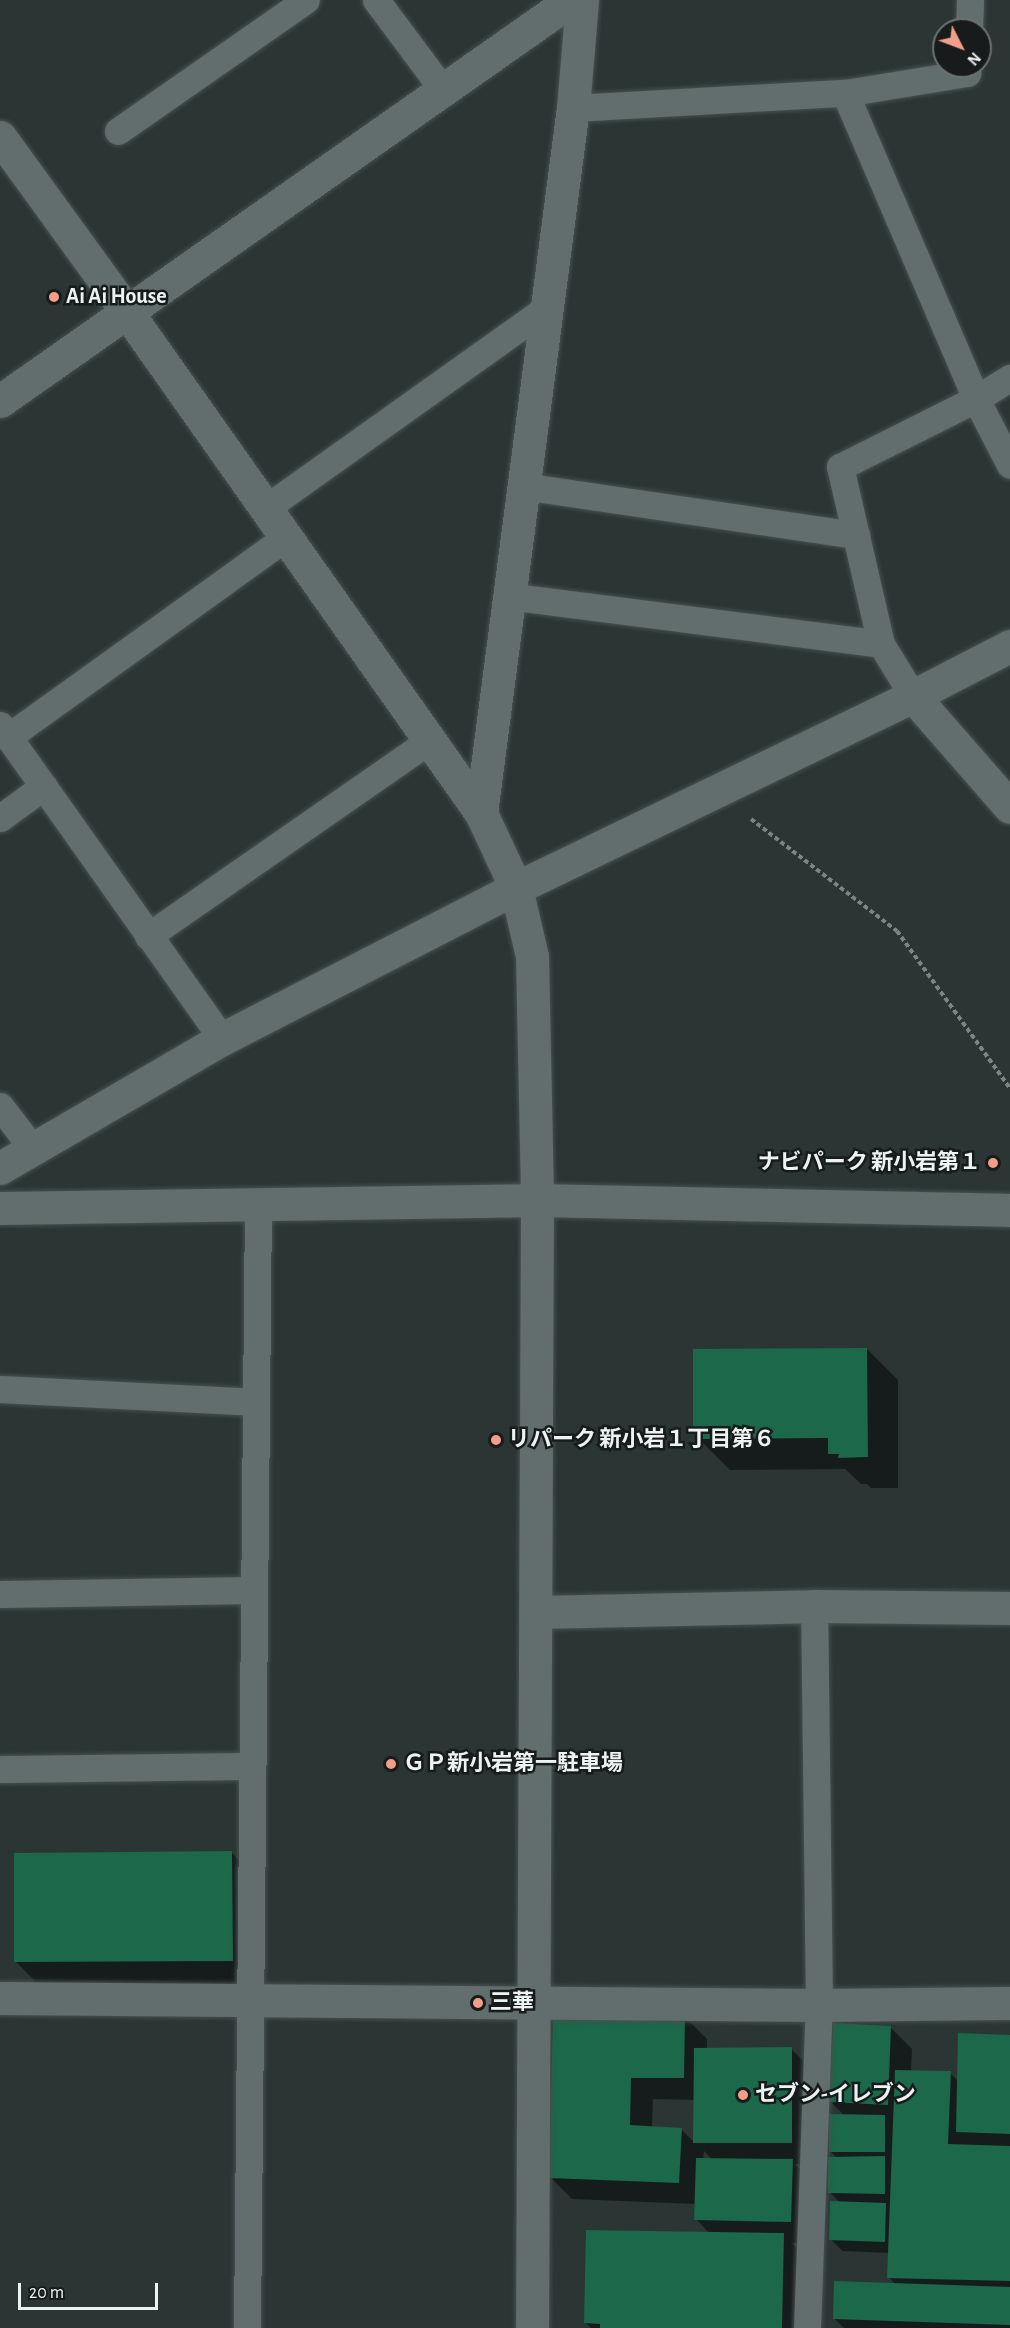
<!DOCTYPE html>
<meta charset="utf-8">
<style>
body{margin:0}
#map{position:relative;width:1010px;height:2328px;overflow:hidden;background:#2a3534;font-family:"Alegreya Sans","Noto Sans JP",sans-serif}
div>[style]{position:absolute}
.shadow>*{inset:0;background:#0007}
.building>*{inset:0;background:#1b684a}
.path>*{height:4px;margin-top:-2px;transform-origin:0;background:repeating-linear-gradient(90deg,#7c8584 0 4.5px,transparent 0 7.5px)}
.roads{filter:drop-shadow(0 0 2px #475050) drop-shadow(0 0 2px #475050)}
.service>*{height:27px;margin:-13.5px;padding:0 13.5px;transform-origin:13.5px;border-radius:13.5px;background:#626d6d}
.minor>*{height:33px;margin:-16.5px;padding:0 16.5px;transform-origin:16.5px;border-radius:16.5px;background:#626d6d}
.dots>*{width:16px;height:16px;translate:-50% -50%;box-sizing:border-box;border:3px solid #171b1b;border-radius:50%}
span{translate:-50% -50%;white-space:nowrap;text-align:center;line-height:1.15;-webkit-text-stroke:5px #171b1b;paint-order:stroke}
.poi-label{font-size:22px;color:#edf3f3;font-weight:700}
.left{translate:0 -50%;text-align:left}
.right{translate:-100% -50%;text-align:right}
.north{position:absolute;left:932px;top:18px;width:60px;height:60px;box-sizing:border-box;background:#171b1b;border:2px solid #6d7171;border-radius:50%;rotate:132deg;font-size:16px;font-weight:700;line-height:24px;text-align:center;color:#edf3f3}
.north::after{content:'';display:block;margin:auto;width:21px;height:27px;background:#f49e87;clip-path:polygon(50% 0,100% 100%,50% 72%,0 100%)}
.scale{position:absolute;left:18px;top:2283px;width:140px;height:27px;box-sizing:border-box;border:3px solid #edf3f3;border-top:0;padding-left:8px;font-size:18px;line-height:21px;white-space:nowrap;color:#edf3f3;-webkit-text-stroke:4px #171b1b;paint-order:stroke}
</style>
<div id="map">
<div class="shadow">
<div style="clip-path:polygon(867px 1349px,898px 1380px,898px 1488px,871px 1488px,867px 1484px,861px 1484px,845px 1469px,730px 1470px,699px 1439px,695px 1431px)"></div>
<div style="clip-path:polygon(232px 1853px,263px 1884px,263px 1991px,47px 1993px,16px 1962px)"></div>
<div style="clip-path:polygon(evenodd,555px 2014px,685px 2017px,707px 2039px,707px 2049px,791px 2049px,814px 2071px,813px 2164px,795px 2164px,814px 2183px,813px 2243px,792px 2243px,815px 2266px,813px 2328px,591px 2328px,586px 2323px,710px 2234px,696px 2219px,696px 2204px,572px 2199px,550px 2177px,555px 2014px,653px 2099px,695px 2100px,695px 2143px,681px 2129px,652px 2128px,653px 2099px,555px 2014px,704px 2151px,712px 2159px,703px 2159px,704px 2151px)"></div>
<div style="clip-path:polygon(890px 2027px,912px 2049px,911px 2072px,950px 2073px,958px 2081px,1010px 2036px,1010px 2328px,844px 2328px,835px 2319px,896px 2285px,889px 2277px,890px 2253px,842px 2251px,831px 2239px,840px 2203px,830px 2192px,837px 2158px,830px 2151px,845px 2116px,831px 2102px)"></div>
</div>
<div class="building">
<div style="clip-path:polygon(867px 1348px,868px 1457px,838px 1458px,839px 1454px,828px 1454px,828px 1438px,697px 1439px,697px 1432px,693px 1432px,693px 1349px)"></div>
<div style="clip-path:polygon(232px 1851px,233px 1961px,14px 1962px,14px 1853px)"></div>
<div style="clip-path:polygon(553px 2013px,685px 2015px,684px 2078px,631px 2078px,630px 2125px,682px 2128px,679px 2183px,549px 2178px)"></div>
<div style="clip-path:polygon(833px 2023px,891px 2026px,888px 2105px,829px 2102px)"></div>
<div style="clip-path:polygon(958px 2033px,1010px 2035px,1010px 2134px,956px 2132px)"></div>
<div style="clip-path:polygon(792px 2047px,792px 2143px,693px 2143px,694px 2048px)"></div>
<div style="clip-path:polygon(895px 2070px,951px 2071px,948px 2144px,1010px 2146px,1010px 2281px,887px 2278px)"></div>
<div style="clip-path:polygon(829px 2114px,885px 2115px,885px 2152px,829px 2152px)"></div>
<div style="clip-path:polygon(885px 2156px,885px 2194px,828px 2193px,828px 2157px)"></div>
<div style="clip-path:polygon(696px 2158px,793px 2159px,791px 2222px,694px 2220px)"></div>
<div style="clip-path:polygon(830px 2201px,886px 2203px,885px 2242px,829px 2240px)"></div>
<div style="clip-path:polygon(586px 2230px,784px 2233px,782px 2328px,600px 2328px,600px 2324px,584px 2323px)"></div>
<div style="clip-path:polygon(834px 2281px,1010px 2287px,1010px 2325px,833px 2319px)"></div>
</div>
<div class="path">
<div style="left:751px;top:819px;width:184px;rotate:37.5deg"></div>
<div style="left:897px;top:931px;width:193px;rotate:54.3deg"></div>
</div>
<div class="roads">
<div class="service">
<div style="left:376px;top:0;width:112px;rotate:53.3deg"></div>
<div style="left:969px;top:30px;width:30px;rotate:-88deg"></div>
<div style="left:845px;top:93px;width:333px;rotate:66.8deg"></div>
<div style="left:976px;top:399px;width:74px;rotate:62.7deg"></div>
<div style="left:573px;top:108px;width:272px;rotate:-3.2deg"></div>
<div style="left:845px;top:93px;width:124px;rotate:-9.3deg"></div>
<div style="left:967px;top:73px;width:7px;rotate:-90deg"></div>
<div style="left:118px;top:131px;width:229px;rotate:-34.9deg"></div>
<div style="left:523px;top:486px;width:337px;rotate:8.4deg"></div>
<div style="left:266px;top:508px;width:344px;rotate:-35.5deg"></div>
<div style="left:508px;top:596px;width:376px;rotate:7.3deg"></div>
<div style="left:913px;top:696px;width:61px;rotate:-121.6deg"></div>
<div style="left:881px;top:644px;width:182px;rotate:-103deg"></div>
<div style="left:840px;top:467px;width:152px;rotate:-26.6deg"></div>
<div style="left:976px;top:399px;width:40px;rotate:-32deg"></div>
<div style="left:0;top:725px;width:385px;rotate:54.7deg"></div>
<div style="left:8px;top:737px;width:342px;rotate:-35.7deg"></div>
<div style="left:0;top:818px;width:54px;rotate:-36deg"></div>
<div style="left:148px;top:936px;width:343px;rotate:-34.8deg"></div>
<div style="left:0;top:1106px;width:54px;rotate:52.5deg"></div>
<div style="left:0;top:1389px;width:255px;rotate:2.9deg"></div>
<div style="left:0;top:1594px;width:254px;rotate:-0.9deg"></div>
<div style="left:0;top:1769px;width:252px;rotate:-0.7deg"></div>
<div style="left:247px;top:2328px;width:1124px;rotate:-89.44deg"></div>
<div style="left:807px;top:2328px;width:323px;rotate:-87.9deg"></div>
<div style="left:819px;top:2005px;width:399px;rotate:-90.7deg"></div>
</div>
<div class="minor">
<div style="left:0;top:137px;width:216px;rotate:54deg"></div>
<div style="left:127px;top:312px;width:613px;rotate:54.76deg"></div>
<div style="left:481px;top:813px;width:83px;rotate:65deg"></div>
<div style="left:516px;top:888px;width:70px;rotate:76.8deg"></div>
<div style="left:532px;top:956px;width:244px;rotate:88.8deg"></div>
<div style="left:537px;top:1200px;width:1128px;rotate:90.25deg"></div>
<div style="left:0;top:401px;width:698px;rotate:-35.08deg"></div>
<div style="left:913px;top:696px;width:147px;rotate:48.9deg"></div>
<div style="left:481px;top:813px;width:711px;rotate:-82.57deg"></div>
<div style="left:573px;top:108px;width:108px;rotate:-85.2deg"></div>
<div style="left:0;top:1168px;width:257px;rotate:-30.2deg"></div>
<div style="left:222px;top:1039px;width:331px;rotate:-27.2deg"></div>
<div style="left:516px;top:888px;width:441px;rotate:-25.8deg"></div>
<div style="left:913px;top:696px;width:109px;rotate:-27.3deg"></div>
<div style="left:0;top:1208px;width:537px;rotate:-0.85deg"></div>
<div style="left:537px;top:1200px;width:473px;rotate:1.2deg"></div>
<div style="left:536px;top:1612px;width:278px;rotate:-1.2deg"></div>
<div style="left:814px;top:1606px;width:196px;rotate:0.6deg"></div>
<div style="left:0;top:1998px;width:819px;rotate:0.49deg"></div>
<div style="left:819px;top:2005px;width:191px;rotate:-0.6deg"></div>
</div>
</div>
<div class="dots">
<div style="left:54px;top:297px;background:#f49e87"></div>
<div style="left:993px;top:1163px;background:#f49e87"></div>
<div style="left:496px;top:1440px;background:#f49e87"></div>
<div style="left:391px;top:1764px;background:#f49e87"></div>
<div style="left:478px;top:2003px;background:#f49e87"></div>
<div style="left:743px;top:2095px;background:#f49e87"></div>
</div>
<div class="poi-label">
<span class="left" style="left:66px;top:297px">Ai Ai House</span>
<span class="right" style="left:981px;top:1163px">ナビパーク 新小岩第１</span>
<span class="left" style="left:508px;top:1440px">リパーク 新小岩１丁目第６</span>
<span class="left" style="left:403px;top:1764px">ＧＰ新小岩第一駐車場</span>
<span class="left" style="left:490px;top:2003px">三華</span>
<span class="left" style="left:755px;top:2095px">セブン-イレブン</span>
</div>
<div class="north">N</div>
<div class="scale">20 m</div>
</div>
